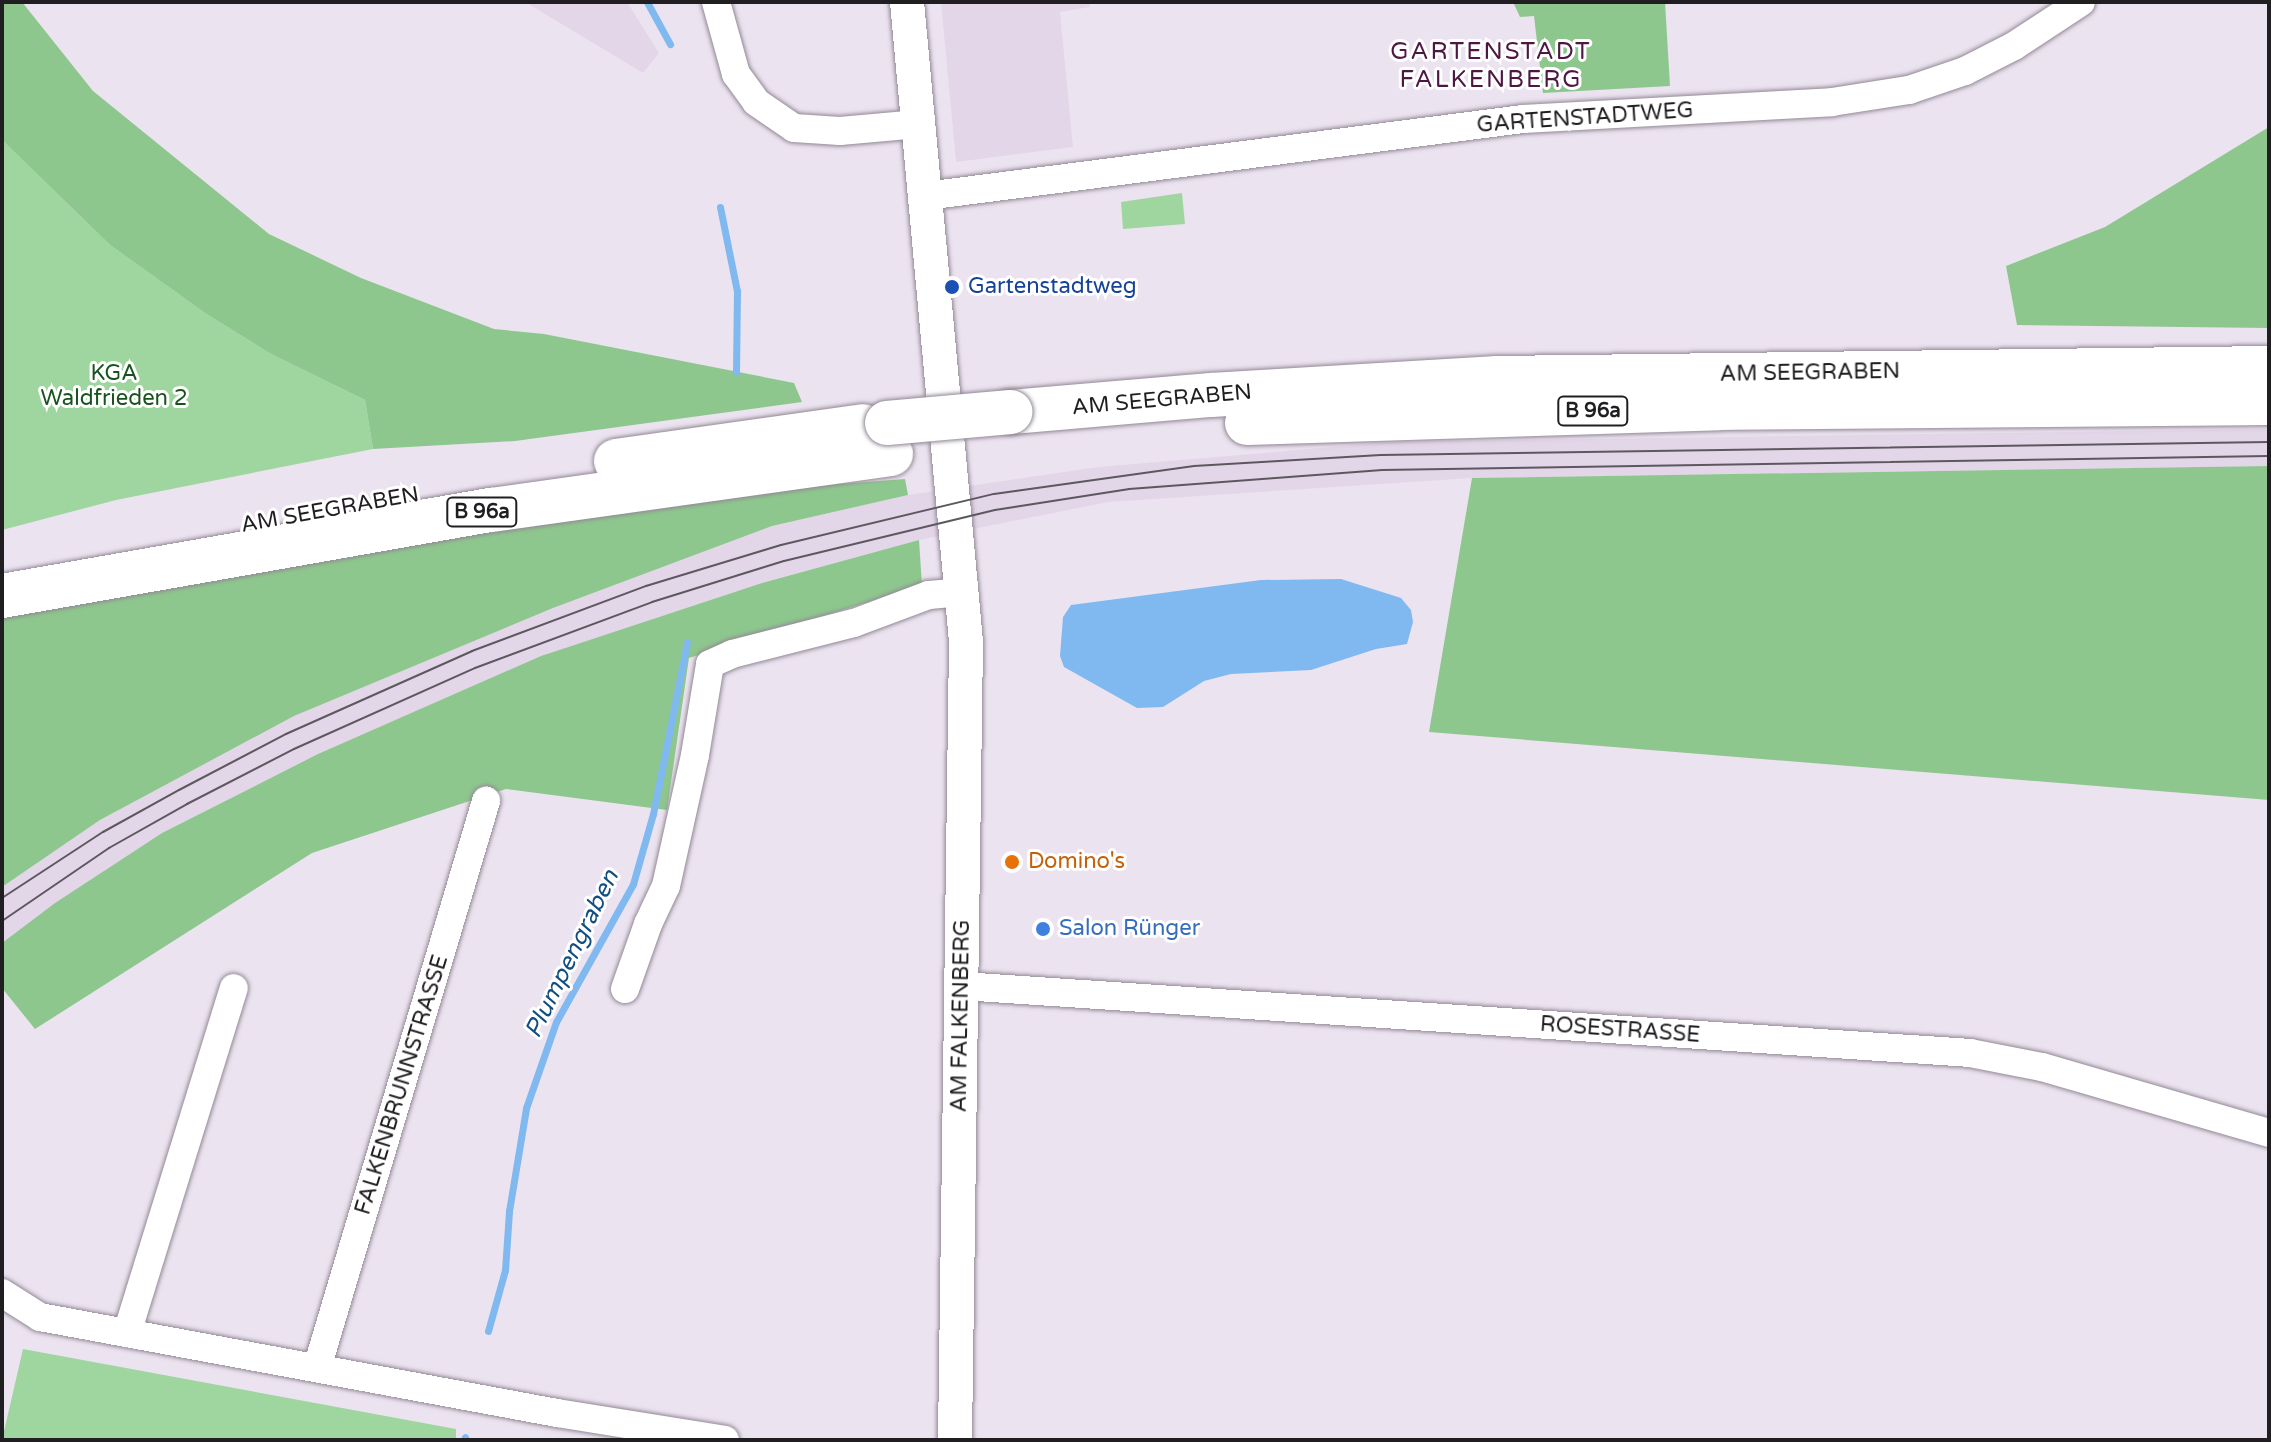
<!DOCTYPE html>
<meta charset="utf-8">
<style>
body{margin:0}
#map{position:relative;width:2271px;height:1442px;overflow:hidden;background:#ece3f0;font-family:"Varela Round",sans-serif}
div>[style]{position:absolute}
.built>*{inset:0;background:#e4d6e9}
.green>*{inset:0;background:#9fd69f}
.forest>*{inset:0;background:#8ec78e}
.water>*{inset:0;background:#80b8f0}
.stream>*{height:7px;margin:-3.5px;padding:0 3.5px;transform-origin:3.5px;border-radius:3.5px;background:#80b8f0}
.roads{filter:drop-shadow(0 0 2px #928995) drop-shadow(0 0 2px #928995)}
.minor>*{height:28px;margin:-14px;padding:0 14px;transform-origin:14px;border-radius:14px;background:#fff}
.tertiary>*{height:34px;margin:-17px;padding:0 17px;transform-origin:17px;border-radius:17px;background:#fff}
.primary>*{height:44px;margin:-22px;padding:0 22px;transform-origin:22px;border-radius:22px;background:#fff}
.tram>*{height:2px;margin:-1px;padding:0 1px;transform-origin:1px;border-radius:1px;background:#5d585f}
.bridges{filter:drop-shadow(0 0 2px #928995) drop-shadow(0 0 2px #928995)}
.primary-bridge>*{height:44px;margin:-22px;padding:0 22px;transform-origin:22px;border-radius:22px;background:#fff}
.dots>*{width:22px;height:22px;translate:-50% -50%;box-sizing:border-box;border:4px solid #fff;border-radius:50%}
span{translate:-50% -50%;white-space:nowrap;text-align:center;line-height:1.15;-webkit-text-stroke:6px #fff;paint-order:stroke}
.shield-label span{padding:2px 6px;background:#fff;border:2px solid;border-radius:6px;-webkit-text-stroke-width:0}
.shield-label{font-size:20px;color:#211e22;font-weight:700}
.street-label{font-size:22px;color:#211e22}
.transit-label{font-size:22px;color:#164399}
.left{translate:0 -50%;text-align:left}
.park-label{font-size:22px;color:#18531d}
.food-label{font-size:22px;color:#c56008}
.shop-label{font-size:22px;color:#366cbe}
.neighbourhood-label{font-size:24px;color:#4e1742;letter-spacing:2px}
.water-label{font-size:24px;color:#124e81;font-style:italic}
.frame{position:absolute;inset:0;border:4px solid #211e22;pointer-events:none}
</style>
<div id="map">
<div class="built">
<div style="clip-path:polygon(525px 2px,627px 2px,659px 53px,643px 73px)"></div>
<div style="clip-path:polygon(941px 2px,1089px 2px,1090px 7px,1060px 12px,1073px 147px,956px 162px)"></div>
<div style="clip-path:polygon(2269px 429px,2269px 466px,1472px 478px,1108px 502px,919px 540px,762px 583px,541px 656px,318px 754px,162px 833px,55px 903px,2px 943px,2px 887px,100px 820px,294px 716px,553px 608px,772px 526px,908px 495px,1098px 467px,1392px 442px)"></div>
</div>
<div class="green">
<div style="clip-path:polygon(2px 140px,110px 245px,205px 313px,271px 354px,365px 400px,373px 449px,116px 500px,2px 530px)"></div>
<div style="clip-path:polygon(1182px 193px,1185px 224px,1123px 229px,1121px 202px)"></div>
<div style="clip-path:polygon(23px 1349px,456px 1429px,456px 1440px,2px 1440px)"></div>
</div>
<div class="forest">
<div style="clip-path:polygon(2px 2px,22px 2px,93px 91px,269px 234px,361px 278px,494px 329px,544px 334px,794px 383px,802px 402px,515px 441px,373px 449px,365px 400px,271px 354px,205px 313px,110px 245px,2px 140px)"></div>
<div style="clip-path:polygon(1513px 2px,1665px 2px,1670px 86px,1543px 93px,1534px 16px,1520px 17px)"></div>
<div style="clip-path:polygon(2269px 127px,2269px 328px,2017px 325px,2006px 266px,2105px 227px)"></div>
<div style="clip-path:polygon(2269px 466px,2269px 800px,1429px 732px,1472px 478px)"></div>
<div style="clip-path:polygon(905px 479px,908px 495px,772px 526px,553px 608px,294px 716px,100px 820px,2px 887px,2px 611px,678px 496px)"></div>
<div style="clip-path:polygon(919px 540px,922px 585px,689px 658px,667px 810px,506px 789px,312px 853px,35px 1029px,2px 988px,2px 943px,55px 903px,162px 833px,318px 754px,541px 656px,762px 583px)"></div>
</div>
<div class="water">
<div style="clip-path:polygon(1341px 579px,1401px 598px,1411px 610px,1413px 622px,1407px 644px,1376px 649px,1311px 670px,1231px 674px,1204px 681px,1163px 707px,1137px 708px,1064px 667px,1060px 656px,1063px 617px,1071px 605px,1261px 580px)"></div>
</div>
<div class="stream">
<div style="left:647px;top:2px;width:48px;rotate:61.3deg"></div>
<div style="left:720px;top:207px;width:86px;rotate:78.6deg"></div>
<div style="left:737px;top:291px;width:81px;rotate:90.7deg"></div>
<div style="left:488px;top:1331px;width:63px;rotate:-74.4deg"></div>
<div style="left:505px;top:1270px;width:59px;rotate:-86.1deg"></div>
<div style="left:509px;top:1211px;width:104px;rotate:-80.6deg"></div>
<div style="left:526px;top:1108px;width:91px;rotate:-70.8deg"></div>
<div style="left:556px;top:1022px;width:158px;rotate:-60.8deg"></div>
<div style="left:633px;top:884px;width:73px;rotate:-74.1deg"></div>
<div style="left:653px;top:814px;width:175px;rotate:-78.8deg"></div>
<div style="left:465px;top:1437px;width:3px;rotate:72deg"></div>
</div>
<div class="roads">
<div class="minor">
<div style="left:716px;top:2px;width:75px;rotate:74.5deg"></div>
<div style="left:736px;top:74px;width:34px;rotate:54deg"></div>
<div style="left:756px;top:102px;width:46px;rotate:34.4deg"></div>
<div style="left:794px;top:128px;width:46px;rotate:3.7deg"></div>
<div style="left:840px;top:131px;width:79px;rotate:-5.1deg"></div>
<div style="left:926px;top:196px;width:602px;rotate:-7.35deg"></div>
<div style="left:1523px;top:119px;width:309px;rotate:-3.1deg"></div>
<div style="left:1832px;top:102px;width:78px;rotate:-8.9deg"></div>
<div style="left:1909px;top:90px;width:59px;rotate:-18.7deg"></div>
<div style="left:1965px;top:71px;width:55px;rotate:-27deg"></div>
<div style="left:2014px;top:46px;width:80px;rotate:-33.3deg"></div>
<div style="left:962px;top:986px;width:1010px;rotate:3.8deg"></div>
<div style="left:1970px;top:1053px;width:73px;rotate:11deg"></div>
<div style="left:2042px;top:1067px;width:236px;rotate:16.2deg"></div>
<div style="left:625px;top:989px;width:69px;rotate:-70.5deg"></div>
<div style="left:648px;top:924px;width:42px;rotate:-64.7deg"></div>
<div style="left:666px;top:886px;width:134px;rotate:-77.5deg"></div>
<div style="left:695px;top:755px;width:92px;rotate:-80.6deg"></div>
<div style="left:710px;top:664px;width:24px;rotate:-24deg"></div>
<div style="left:732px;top:654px;width:126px;rotate:-14.3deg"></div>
<div style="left:854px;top:623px;width:80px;rotate:-20.5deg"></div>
<div style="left:929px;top:595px;width:33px;rotate:-5deg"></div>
<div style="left:2px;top:1293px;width:45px;rotate:32.3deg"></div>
<div style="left:40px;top:1317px;width:526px;rotate:10.52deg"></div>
<div style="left:557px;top:1413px;width:170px;rotate:9.1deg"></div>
<div style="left:127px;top:1333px;width:361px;rotate:-72.8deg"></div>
<div style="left:317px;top:1368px;width:592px;rotate:-73.4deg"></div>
</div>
<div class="tertiary">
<div style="left:907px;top:2px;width:643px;rotate:84.73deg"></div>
<div style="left:966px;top:642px;width:798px;rotate:90.79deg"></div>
</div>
<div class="primary">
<div style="left:1011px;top:412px;width:201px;rotate:-4.9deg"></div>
<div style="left:1211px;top:395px;width:287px;rotate:-3.4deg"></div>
<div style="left:1497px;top:378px;width:772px;rotate:-0.74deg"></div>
<div style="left:1247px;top:423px;width:472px;rotate:-1.8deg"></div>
<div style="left:1719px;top:408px;width:550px;rotate:-0.52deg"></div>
<div style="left:616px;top:461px;width:250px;rotate:-8deg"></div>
<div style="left:2px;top:596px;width:497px;rotate:-10deg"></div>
<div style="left:492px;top:510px;width:403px;rotate:-8deg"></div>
</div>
</div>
<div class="tram">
<div style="left:2px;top:898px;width:121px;rotate:-33.2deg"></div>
<div style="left:103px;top:832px;width:87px;rotate:-28.9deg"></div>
<div style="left:179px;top:790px;width:121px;rotate:-27.6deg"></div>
<div style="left:286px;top:734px;width:204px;rotate:-24deg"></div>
<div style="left:472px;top:651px;width:186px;rotate:-20.5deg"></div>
<div style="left:646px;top:586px;width:141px;rotate:-16.9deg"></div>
<div style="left:781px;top:545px;width:219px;rotate:-13.5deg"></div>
<div style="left:994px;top:494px;width:202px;rotate:-8deg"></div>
<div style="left:1194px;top:466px;width:187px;rotate:-3.4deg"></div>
<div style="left:1381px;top:455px;width:888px;rotate:-0.84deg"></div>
<div style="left:2px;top:921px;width:130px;rotate:-34.3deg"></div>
<div style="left:109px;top:848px;width:90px;rotate:-29.4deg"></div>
<div style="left:187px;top:804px;width:120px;rotate:-27.2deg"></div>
<div style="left:294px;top:749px;width:198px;rotate:-24.1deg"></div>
<div style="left:475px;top:668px;width:189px;rotate:-20.4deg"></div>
<div style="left:652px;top:602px;width:138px;rotate:-17.3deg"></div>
<div style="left:784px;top:561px;width:217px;rotate:-13.6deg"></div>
<div style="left:995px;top:510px;width:136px;rotate:-8.9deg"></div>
<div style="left:1129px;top:489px;width:254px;rotate:-4.3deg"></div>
<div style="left:1382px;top:470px;width:887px;rotate:-0.9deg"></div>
</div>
<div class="bridges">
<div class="primary-bridge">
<div style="left:887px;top:423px;width:124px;rotate:-5.1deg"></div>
</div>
</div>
<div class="dots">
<div style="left:952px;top:287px;background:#1a4fb4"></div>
<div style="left:1012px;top:862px;background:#e8710a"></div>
<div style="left:1043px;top:929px;background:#3f7fe0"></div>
</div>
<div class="shield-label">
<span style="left:1593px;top:411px">B 96a</span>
<span style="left:482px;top:512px">B 96a</span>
</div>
<div class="street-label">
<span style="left:1585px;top:118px;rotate:-4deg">GARTENSTADTWEG</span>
<span style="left:1810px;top:373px;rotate:-1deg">AM SEEGRABEN</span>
<span style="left:1162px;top:400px;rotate:-5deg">AM SEEGRABEN</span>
<span style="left:330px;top:510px;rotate:-10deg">AM SEEGRABEN</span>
<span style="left:961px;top:1016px;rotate:-89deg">AM FALKENBERG</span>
<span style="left:1620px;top:1030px;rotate:4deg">ROSESTRASSE</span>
<span style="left:402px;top:1085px;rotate:-73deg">FALKENBRUNNSTRASSE</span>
</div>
<div class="transit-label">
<span class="left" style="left:968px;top:287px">Gartenstadtweg</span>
</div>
<div class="park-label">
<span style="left:114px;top:386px">KGA<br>Waldfrieden 2</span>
</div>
<div class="food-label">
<span class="left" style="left:1028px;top:862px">Domino's</span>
</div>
<div class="shop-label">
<span class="left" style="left:1059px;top:929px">Salon Rünger</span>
</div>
<div class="neighbourhood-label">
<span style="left:1491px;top:66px">GARTENSTADT<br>FALKENBERG</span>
</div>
<div class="water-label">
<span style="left:572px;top:954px;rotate:-64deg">Plumpengraben</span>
</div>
<div class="frame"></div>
</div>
